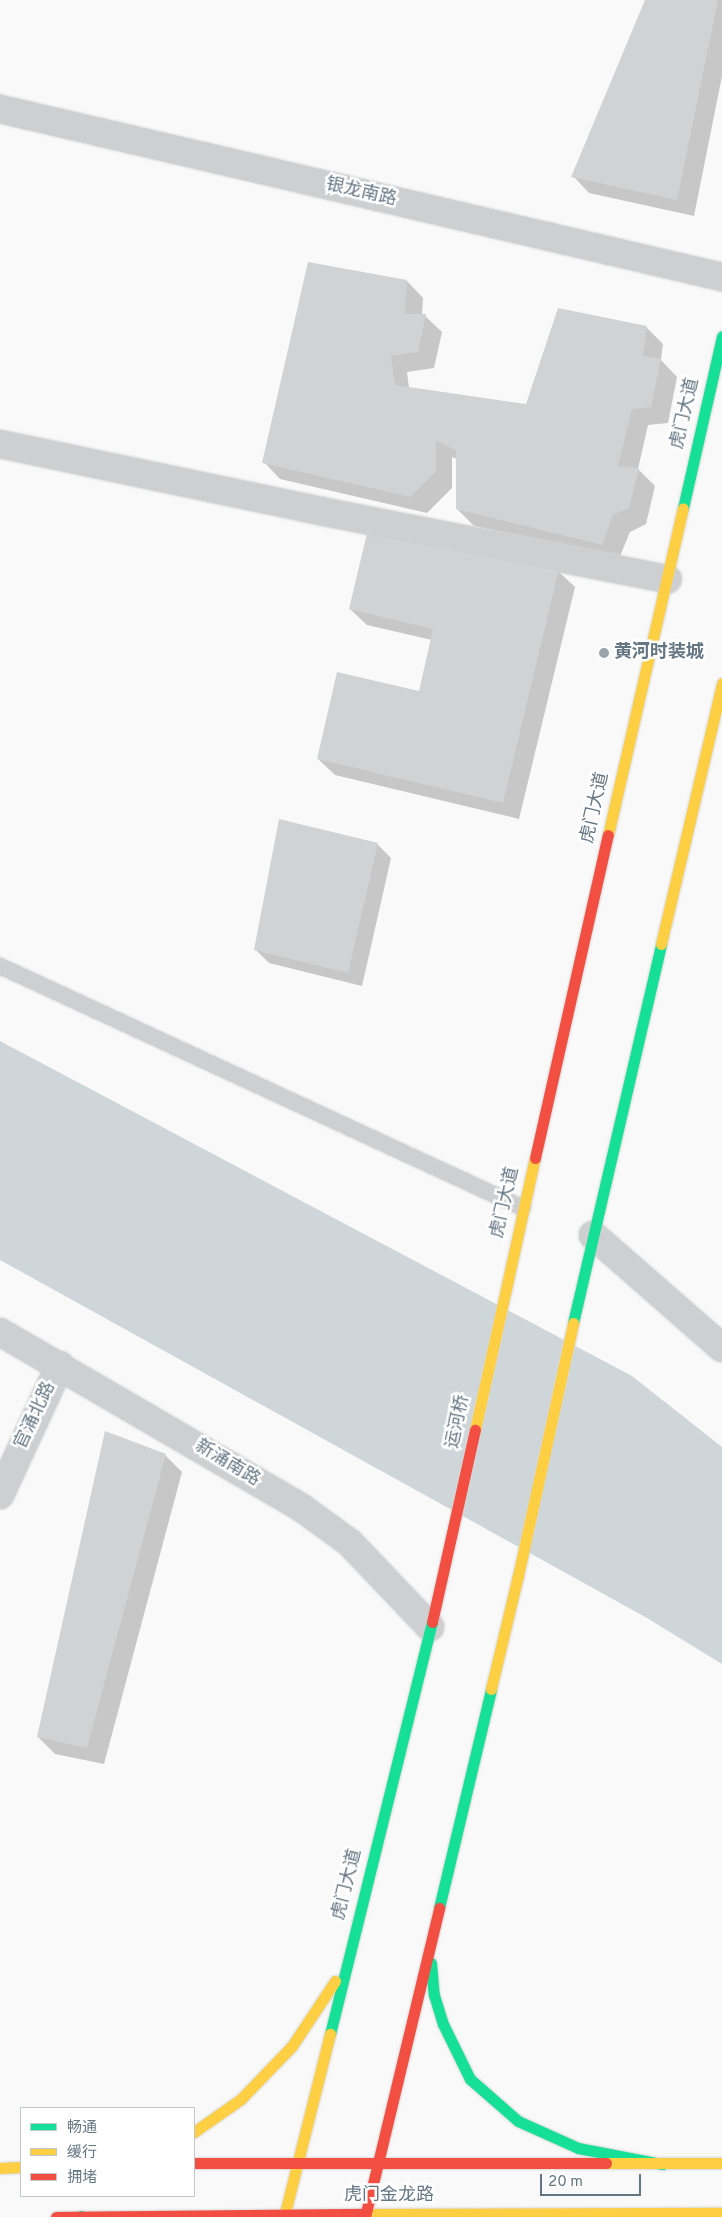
<!DOCTYPE html>
<meta charset="utf-8">
<style>
body{margin:0}
#map{position:relative;width:722px;height:2217px;overflow:hidden;background:#f9f9f9;font-family:Overpass,"Noto Sans SC",sans-serif}
div>[style]{position:absolute}
.water>*{inset:0;background:#ced6d9}
.shadow>*{inset:0;background:#0003}
.building>*{inset:0;background:#d0d2d3}
.roads{filter:drop-shadow(0 0 1px #d5d6d7) drop-shadow(0 0 1px #d5d6d7)}
.lane>*{height:16px;margin:-8px;padding:0 8px;transform-origin:8px;border-radius:8px;background:#cecfd0}
.street>*{height:28px;margin:-14px;padding:0 14px;transform-origin:14px;border-radius:14px;background:#cecfd0}
.fast>*{height:11px;margin:-5.5px;padding:0 5.5px;transform-origin:5.5px;border-radius:5.5px;background:#16e098}
.slow>*{height:11px;margin:-5.5px;padding:0 5.5px;transform-origin:5.5px;border-radius:5.5px;background:#ffcf43}
.jam>*{height:11px;margin:-5.5px;padding:0 5.5px;transform-origin:5.5px;border-radius:5.5px;background:#f24e42}
.dots>*{width:14px;height:14px;translate:-50% -50%;box-sizing:border-box;border:2px solid #fff;border-radius:50%}
span{translate:-50% -50%;white-space:nowrap;text-align:center;line-height:1.15;-webkit-text-stroke:5px #fff;paint-order:stroke}
.street-label{font-size:18px;color:#657683}
.poi-label{font-size:18px;color:#657683;font-weight:700}
.left{translate:0 -50%;text-align:left}
.legend{position:absolute;left:20px;top:2107px;width:175px;height:90px;box-sizing:border-box;background:#fff;border:1px solid #c1c8cd;margin:0;padding:6px 9px;list-style:none;font-size:15px;color:#657683}
.legend li{display:flex;align-items:center;gap:10px;height:25px}
.legend b{width:25px;border:1px solid #c1c8cd}
.scale{position:absolute;left:540px;top:2174px;width:101px;height:22px;box-sizing:border-box;border:2px solid #657683;border-top:0;padding-left:6px;font-size:15px;line-height:18px;white-space:nowrap;color:#657683;-webkit-text-stroke:4px #fff;paint-order:stroke}
</style>
<div id="map">
<div class="water">
<div style="clip-path:polygon(0 1041px,632px 1376px,722px 1447px,722px 1664px,647px 1618px,0 1260px)"></div>
</div>
<div class="shadow">
<div style="clip-path:polygon(646px 0,722px 0,722px 76px,694px 216px,589px 193px,573px 176px)"></div>
<div style="clip-path:polygon(407px 281px,423px 298px,422px 316px,425px 316px,442px 332px,434px 368px,407px 372px,409px 388px,527px 406px,646px 327px,663px 344px,661px 360px,677px 377px,668px 423px,648px 425px,638px 469px,655px 486px,646px 524px,630px 532px,618px 561px,474px 526px,457px 509px,457px 459px,452px 457px,452px 488px,427px 513px,280px 479px,264px 462px)"></div>
<div style="clip-path:polygon(558px 571px,575px 587px,519px 819px,335px 775px,318px 759px,420px 692px,432px 640px,367px 625px,350px 609px)"></div>
<div style="clip-path:polygon(377px 844px,391px 858px,362px 986px,269px 963px,255px 949px)"></div>
<div style="clip-path:polygon(165px 1455px,182px 1472px,104px 1764px,55px 1754px,38px 1737px)"></div>
</div>
<div class="building">
<div style="clip-path:polygon(645px 0,718px 0,677px 200px,571px 177px)"></div>
<div style="clip-path:polygon(308px 262px,407px 280px,405px 314px,426px 314px,418px 352px,391px 356px,395px 385px,526px 404px,558px 308px,647px 326px,643px 356px,661px 359px,651px 407px,632px 409px,618px 466px,639px 468px,629px 508px,613px 515px,602px 545px,456px 509px,456px 450px,436px 441px,436px 471px,410px 497px,262px 463px)"></div>
<div style="clip-path:polygon(369px 525px,559px 569px,503px 803px,317px 759px,337px 672px,419px 691px,433px 629px,349px 609px)"></div>
<div style="clip-path:polygon(279px 819px,378px 843px,348px 973px,254px 950px)"></div>
<div style="clip-path:polygon(105px 1431px,166px 1454px,87px 1748px,37px 1737px)"></div>
</div>
<div class="roads">
<div class="lane">
<div style="left:0;top:966px;width:576px;rotate:24.83deg"></div>
</div>
<div class="street">
<div style="left:0;top:109px;width:741px;rotate:13.1deg"></div>
<div style="left:0;top:444px;width:332px;rotate:11.8deg"></div>
<div style="left:325px;top:512px;width:349px;rotate:11.1deg"></div>
<div style="left:593px;top:1235px;width:171px;rotate:41.2deg"></div>
<div style="left:0;top:1332px;width:350px;rotate:30.2deg"></div>
<div style="left:302px;top:1508px;width:59px;rotate:36.1deg"></div>
<div style="left:350px;top:1543px;width:116px;rotate:46.4deg"></div>
<div style="left:0;top:1495px;width:143px;rotate:-65.2deg"></div>
</div>
<div class="fast">
<div style="left:683px;top:508px;width:176px;rotate:-77.2deg"></div>
<div style="left:573px;top:1323px;width:389px;rotate:-76.9deg"></div>
<div style="left:439px;top:1908px;width:225px;rotate:-76.6deg"></div>
<div style="left:431px;top:1963px;width:32px;rotate:85deg"></div>
<div style="left:434px;top:1995px;width:30px;rotate:73deg"></div>
<div style="left:443px;top:2024px;width:61px;rotate:63.9deg"></div>
<div style="left:470px;top:2079px;width:64px;rotate:41.2deg"></div>
<div style="left:518px;top:2121px;width:66px;rotate:24.2deg"></div>
<div style="left:578px;top:2148px;width:86px;rotate:10.8deg"></div>
<div style="left:330px;top:2034px;width:424px;rotate:-76.1deg"></div>
<div style="left:81px;top:2216px;width:2px;rotate:27deg"></div>
<div style="left:614px;top:2217px;width:25px;rotate:-9deg"></div>
</div>
<div class="slow">
<div style="left:608px;top:835px;width:335px;rotate:-77.1deg"></div>
<div style="left:661px;top:944px;width:268px;rotate:-76.8deg"></div>
<div style="left:475px;top:1430px;width:279px;rotate:-77.6deg"></div>
<div style="left:491px;top:1689px;width:116px;rotate:-76.6deg"></div>
<div style="left:518px;top:1576px;width:259px;rotate:-77.7deg"></div>
<div style="left:194px;top:2132px;width:57px;rotate:-35.1deg"></div>
<div style="left:241px;top:2099px;width:74px;rotate:-46.1deg"></div>
<div style="left:292px;top:2046px;width:78px;rotate:-56.5deg"></div>
<div style="left:606px;top:2163px;width:116px"></div>
<div style="left:0;top:2168px;width:21px;rotate:-3deg"></div>
<div style="left:365px;top:2214px;width:357px;rotate:-0.2deg"></div>
<div style="left:284px;top:2217px;width:189px;rotate:-75.9deg"></div>
</div>
<div class="jam">
<div style="left:535px;top:1158px;width:331px;rotate:-77.3deg"></div>
<div style="left:432px;top:1622px;width:197px;rotate:-77.4deg"></div>
<div style="left:194px;top:2163px;width:412px"></div>
<div style="left:56px;top:2217px;width:309px;rotate:-0.6deg"></div>
<div style="left:365px;top:2217px;width:318px;rotate:-76.5deg"></div>
</div>
</div>
<div class="dots">
<div style="left:604px;top:653px;background:#99a4ac"></div>
</div>
<div class="street-label">
<span style="left:361px;top:193px;rotate:13deg">银龙南路</span>
<span style="left:686px;top:414px;rotate:-77deg">虎门大道</span>
<span style="left:596px;top:808px;rotate:-77deg">虎门大道</span>
<span style="left:506px;top:1203px;rotate:-77deg">虎门大道</span>
<span style="left:36px;top:1416px;rotate:-65deg">官涌北路</span>
<span style="left:459px;top:1422px;rotate:-78deg">运河桥</span>
<span style="left:227px;top:1464px;rotate:31deg">新涌南路</span>
<span style="left:348px;top:1885px;rotate:-76deg">虎门大道</span>
<span style="left:389px;top:2196px">虎门金龙路</span>
</div>
<div class="poi-label">
<span class="left" style="left:614px;top:653px">黄河时装城</span>
</div>
<ul class="legend">
<li><b style="height:6px;background:#16e098"></b>畅通</li>
<li><b style="height:6px;background:#ffcf43"></b>缓行</li>
<li><b style="height:6px;background:#f24e42"></b>拥堵</li>
</ul>
<div class="scale">20 m</div>
</div>
